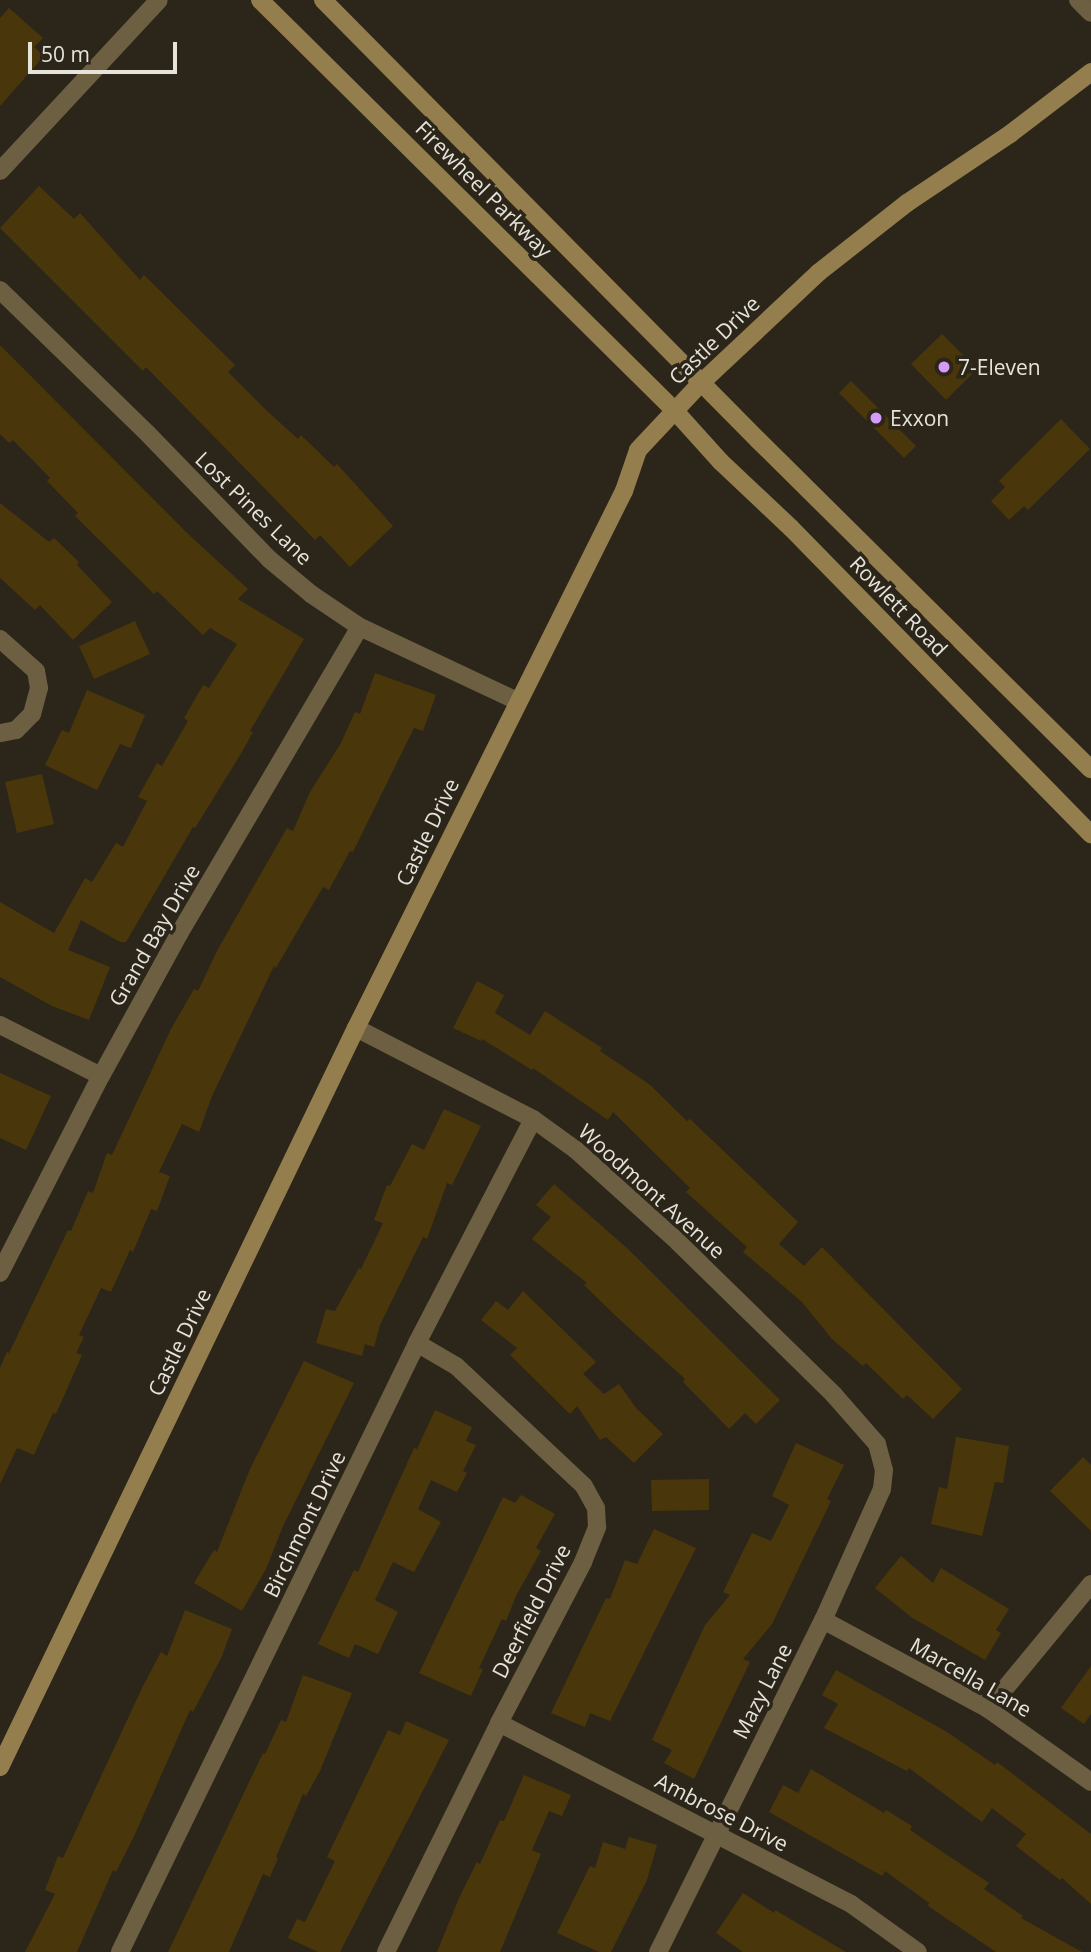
<!DOCTYPE html>
<style>
body{margin:0}
#map{position:relative;width:1091px;height:1952px;overflow:hidden;background:#2c261a;font-family:"Open Sans",sans-serif}
div>[style]{position:absolute}
.building>*{inset:0;background:#49360a}
.street>*{height:18px;margin:-9px;padding:0 9px;transform-origin:9px;border-radius:9px;background:#6d5f41}
.secondary>*{height:18px;margin:-9px;padding:0 9px;transform-origin:9px;border-radius:9px;background:#957e4d}
.dots>*{width:19px;height:19px;translate:-50% -50%;box-sizing:border-box;border:4px solid #2c261a;border-radius:50%}
span{translate:-50% -50%;white-space:nowrap;text-align:center;line-height:1.15;-webkit-text-stroke:7px #2c261a;paint-order:stroke}
.street-label{font-size:21px;color:#e6e3db}
.poi-label{font-size:21px;color:#e6e3db}
.left{translate:0 -50%;text-align:left}
.scale{position:absolute;left:28px;top:42px;width:149px;height:32px;box-sizing:border-box;border:4px solid #e6e3db;border-top:0;padding-left:9px;font-size:21px;line-height:24px;white-space:nowrap;color:#e6e3db;-webkit-text-stroke:5px #2c261a;paint-order:stroke}
</style>
<div id="map">
<div class="building">
<div style="clip-path:polygon(9px 8px,43px 38px,34px 47px,44px 56px,0 106px,0 18px)"></div>
<div style="clip-path:polygon(39px 186px,74px 219px,80px 213px,140px 280px,144px 275px,235px 365px,228px 372px,265px 409px,298px 439px,301px 435px,334px 467px,337px 464px,393px 526px,350px 567px,320px 535px,315px 540px,146px 367px,143px 371px,0 228px)"></div>
<div style="clip-path:polygon(942px 334px,977px 369px,946px 400px,911px 364px)"></div>
<div style="clip-path:polygon(0 345px,187px 533px,248px 589px,238px 599px,304px 639px,250px 731px,253px 732px,242px 752px,195px 828px,193px 827px,126px 942px,120px 942px,81px 920px,68px 950px,110px 967px,89px 1020px,52px 1006px,0 977px,0 902px,54px 933px,85px 878px,92px 882px,116px 843px,123px 847px,147px 801px,138px 797px,157px 763px,162px 766px,188px 721px,184px 718px,203px 685px,209px 688px,237px 644px,210px 628px,203px 635px,157px 591px,154px 594px,75px 516px,78px 513px,47px 481px,50px 478px,13px 440px,9px 443px,0 434px)"></div>
<div style="clip-path:polygon(851px 381px,916px 446px,904px 458px,839px 393px)"></div>
<div style="clip-path:polygon(1061px 419px,1090px 449px,1028px 510px,1024px 506px,1009px 520px,991px 501px,1005px 487px,999px 481px)"></div>
<div style="clip-path:polygon(0 503px,49px 542px,54px 538px,79px 562px,77px 565px,112px 602px,73px 640px,40px 605px,35px 610px,0 578px)"></div>
<div style="clip-path:polygon(135px 621px,150px 654px,94px 679px,79px 646px)"></div>
<div style="clip-path:polygon(375px 673px,436px 695px,423px 731px,414px 728px,353px 852px,350px 851px,329px 890px,323px 887px,276px 968px,274px 966px,212px 1096px,199px 1132px,182px 1124px,159px 1172px,170px 1176px,157px 1211px,151px 1209px,133px 1252px,130px 1250px,111px 1292px,101px 1288px,79px 1335px,84px 1337px,76px 1353px,82px 1355px,56px 1414px,53px 1413px,34px 1455px,17px 1448px,0 1484px,0 1368px,7px 1352px,9px 1353px,68px 1230px,71px 1231px,88px 1191px,93px 1193px,107px 1153px,112px 1155px,171px 1029px,194px 989px,198px 991px,218px 949px,287px 828px,293px 831px,310px 792px,341px 743px,355px 712px,360px 714px)"></div>
<div style="clip-path:polygon(87px 690px,145px 715px,131px 748px,120px 744px,97px 790px,45px 765px,62px 730px,69px 733px)"></div>
<div style="clip-path:polygon(42px 774px,54px 824px,17px 833px,5px 782px)"></div>
<div style="clip-path:polygon(477px 981px,504px 995px,495px 1013px,530px 1035px,545px 1011px,602px 1048px,600px 1051px,649px 1084px,687px 1121px,690px 1119px,798px 1222px,779px 1244px,804px 1266px,822px 1247px,962px 1389px,933px 1419px,907px 1395px,903px 1399px,866px 1363px,863px 1366px,832px 1339px,802px 1302px,743px 1252px,747px 1247px,686px 1192px,690px 1188px,613px 1112px,608px 1120px,533px 1068px,532px 1070px,482px 1039px,481px 1041px,453px 1028px)"></div>
<div style="clip-path:polygon(0 1073px,51px 1096px,26px 1150px,0 1138px)"></div>
<div style="clip-path:polygon(444px 1109px,481px 1126px,452px 1185px,447px 1183px,427px 1239px,423px 1237px,380px 1325px,374px 1347px,365px 1344px,362px 1356px,316px 1343px,326px 1309px,335px 1311px,359px 1268px,361px 1269px,383px 1223px,374px 1220px,387px 1185px,390px 1186px,412px 1144px,424px 1150px)"></div>
<div style="clip-path:polygon(554px 1184px,628px 1249px,780px 1400px,756px 1424px,745px 1413px,729px 1429px,683px 1382px,685px 1379px,618px 1318px,584px 1285px,587px 1283px,532px 1239px,551px 1217px,536px 1205px)"></div>
<div style="clip-path:polygon(523px 1291px,596px 1362px,583px 1374px,604px 1394px,619px 1384px,636px 1408px,663px 1434px,634px 1463px,606px 1437px,600px 1440px,577px 1406px,570px 1414px,510px 1355px,517px 1348px,481px 1320px,496px 1301px,508px 1310px)"></div>
<div style="clip-path:polygon(304px 1361px,354px 1383px,283px 1526px,266px 1569px,242px 1611px,194px 1583px,214px 1550px,217px 1552px,250px 1469px)"></div>
<div style="clip-path:polygon(435px 1410px,472px 1427px,466px 1441px,476px 1445px,463px 1471px,467px 1473px,457px 1492px,431px 1480px,418px 1509px,441px 1522px,414px 1572px,393px 1562px,375px 1600px,398px 1612px,378px 1654px,355px 1644px,349px 1658px,318px 1644px,354px 1570px,358px 1572px,414px 1448px,417px 1449px)"></div>
<div style="clip-path:polygon(956px 1437px,1009px 1446px,1003px 1483px,995px 1482px,982px 1536px,931px 1524px,939px 1487px,947px 1489px)"></div>
<div style="clip-path:polygon(796px 1443px,844px 1465px,827px 1499px,831px 1501px,772px 1624px,743px 1659px,750px 1662px,694px 1779px,664px 1763px,672px 1750px,652px 1740px,705px 1625px,730px 1595px,723px 1592px,752px 1533px,771px 1541px,789px 1505px,772px 1496px)"></div>
<div style="clip-path:polygon(1083px 1457px,1091px 1465px,1091px 1531px,1050px 1491px)"></div>
<div style="clip-path:polygon(709px 1479px,709px 1510px,652px 1511px,651px 1480px)"></div>
<div style="clip-path:polygon(521px 1495px,555px 1514px,536px 1548px,541px 1551px,516px 1596px,506px 1621px,502px 1619px,479px 1668px,483px 1669px,471px 1696px,419px 1673px,503px 1497px,515px 1503px)"></div>
<div style="clip-path:polygon(654px 1529px,696px 1548px,610px 1721px,590px 1713px,585px 1727px,551px 1713px,606px 1598px,610px 1599px,625px 1560px,637px 1564px)"></div>
<div style="clip-path:polygon(901px 1556px,933px 1583px,941px 1568px,1009px 1609px,996px 1630px,1001px 1633px,985px 1660px,911px 1617px,875px 1588px)"></div>
<div style="clip-path:polygon(185px 1610px,232px 1629px,222px 1656px,193px 1712px,190px 1710px,136px 1832px,116px 1872px,113px 1870px,77px 1952px,25px 1952px,55px 1894px,45px 1890px,58px 1856px,63px 1858px,143px 1686px,161px 1652px,167px 1656px)"></div>
<div style="clip-path:polygon(1091px 1666px,1091px 1714px,1084px 1724px,1061px 1708px)"></div>
<div style="clip-path:polygon(836px 1670px,947px 1732px,995px 1765px,997px 1762px,1091px 1834px,1091px 1904px,1062px 1878px,1060px 1880px,1016px 1846px,1026px 1834px,992px 1808px,982px 1822px,909px 1768px,907px 1771px,824px 1728px,838px 1704px,822px 1695px)"></div>
<div style="clip-path:polygon(303px 1675px,352px 1693px,320px 1771px,306px 1796px,303px 1794px,276px 1857px,278px 1858px,270px 1877px,263px 1874px,229px 1952px,168px 1952px,263px 1753px,265px 1754px,281px 1720px,286px 1722px)"></div>
<div style="clip-path:polygon(406px 1721px,449px 1740px,340px 1952px,318px 1952px,288px 1938px,297px 1919px,305px 1922px,335px 1861px,327px 1857px,388px 1730px,400px 1735px)"></div>
<div style="clip-path:polygon(811px 1769px,884px 1813px,886px 1810px,912px 1826px,910px 1830px,989px 1883px,984px 1889px,1023px 1916px,1021px 1918px,1082px 1952px,996px 1952px,928px 1906px,929px 1903px,885px 1871px,882px 1876px,769px 1812px,783px 1785px,798px 1793px)"></div>
<div style="clip-path:polygon(524px 1775px,571px 1795px,562px 1816px,549px 1811px,532px 1850px,541px 1854px,500px 1952px,437px 1952px,459px 1898px,477px 1862px,480px 1864px,500px 1820px,504px 1821px)"></div>
<div style="clip-path:polygon(629px 1837px,657px 1845px,647px 1880px,611px 1952px,599px 1952px,557px 1933px,590px 1866px,595px 1868px,603px 1842px,625px 1849px)"></div>
<div style="clip-path:polygon(743px 1893px,774px 1913px,775px 1910px,846px 1952px,743px 1952px,716px 1933px)"></div>
</div>
<div class="street">
<div style="left:1078px;top:0;width:18px;rotate:45deg"></div>
<div style="left:0;top:171px;width:233px;rotate:-47.1deg"></div>
<div style="left:0;top:290px;width:206px;rotate:44.2deg"></div>
<div style="left:148px;top:434px;width:174px;rotate:45.9deg"></div>
<div style="left:269px;top:559px;width:55px;rotate:39.8deg"></div>
<div style="left:311px;top:594px;width:59px;rotate:34deg"></div>
<div style="left:360px;top:627px;width:174px;rotate:25.2deg"></div>
<div style="left:0;top:639px;width:48px;rotate:41.6deg"></div>
<div style="left:36px;top:671px;width:17px;rotate:80deg"></div>
<div style="left:39px;top:688px;width:27px;rotate:105deg"></div>
<div style="left:32px;top:714px;width:23px;rotate:135deg"></div>
<div style="left:16px;top:730px;width:16px;rotate:169deg"></div>
<div style="left:0;top:1025px;width:113px;rotate:26.8deg"></div>
<div style="left:356px;top:1028px;width:199px;rotate:27.2deg"></div>
<div style="left:533px;top:1119px;width:53px;rotate:35.8deg"></div>
<div style="left:576px;top:1150px;width:137px;rotate:42deg"></div>
<div style="left:678px;top:1242px;width:219px;rotate:44.4deg"></div>
<div style="left:834px;top:1395px;width:65px;rotate:48.7deg"></div>
<div style="left:877px;top:1444px;width:27px;rotate:75deg"></div>
<div style="left:884px;top:1470px;width:19px;rotate:96deg"></div>
<div style="left:882px;top:1489px;width:144px;rotate:114.2deg"></div>
<div style="left:823px;top:1620px;width:371px;rotate:116.4deg"></div>
<div style="left:0;top:1273px;width:221px;rotate:-62.9deg"></div>
<div style="left:101px;top:1076px;width:162px;rotate:-61.2deg"></div>
<div style="left:179px;top:934px;width:356px;rotate:-59.5deg"></div>
<div style="left:823px;top:1620px;width:187px;rotate:28.3deg"></div>
<div style="left:988px;top:1709px;width:126px;rotate:35.3deg"></div>
<div style="left:988px;top:1709px;width:162px;rotate:-50.5deg"></div>
<div style="left:499px;top:1723px;width:396px;rotate:27.2deg"></div>
<div style="left:851px;top:1904px;width:82px;rotate:35.6deg"></div>
<div style="left:120px;top:1952px;width:678px;rotate:-64deg"></div>
<div style="left:417px;top:1343px;width:252px;rotate:-62.6deg"></div>
<div style="left:386px;top:1952px;width:255px;rotate:-63.7deg"></div>
<div style="left:499px;top:1723px;width:182px;rotate:-62.4deg"></div>
<div style="left:583px;top:1562px;width:38px;rotate:-68deg"></div>
<div style="left:597px;top:1527px;width:19px;rotate:-93deg"></div>
<div style="left:596px;top:1508px;width:25px;rotate:-119deg"></div>
<div style="left:584px;top:1486px;width:175px;rotate:-136.8deg"></div>
<div style="left:456px;top:1366px;width:45px;rotate:-149.5deg"></div>
</div>
<div class="secondary">
<div style="left:260px;top:0;width:584px;rotate:44.72deg"></div>
<div style="left:675px;top:411px;width:69px;rotate:48deg"></div>
<div style="left:721px;top:462px;width:96px;rotate:43.3deg"></div>
<div style="left:791px;top:528px;width:429px;rotate:45.6deg"></div>
<div style="left:323px;top:0;width:619px;rotate:45.33deg"></div>
<div style="left:758px;top:440px;width:468px;rotate:44.7deg"></div>
<div style="left:0;top:1767px;width:820px;rotate:-64.28deg"></div>
<div style="left:356px;top:1028px;width:600px;rotate:-63.48deg"></div>
<div style="left:624px;top:491px;width:43px;rotate:-71.1deg"></div>
<div style="left:638px;top:450px;width:92px;rotate:-46.8deg"></div>
<div style="left:701px;top:383px;width:161px;rotate:-43.2deg"></div>
<div style="left:818px;top:273px;width:113px;rotate:-38.2deg"></div>
<div style="left:907px;top:203px;width:124px;rotate:-33.8deg"></div>
<div style="left:1010px;top:134px;width:102px;rotate:-37.4deg"></div>
</div>
<div class="dots">
<div style="left:944px;top:367px;background:#d69bf9"></div>
<div style="left:876px;top:418px;background:#d69bf9"></div>
</div>
<div class="street-label">
<span style="left:484px;top:189px;rotate:45deg">Firewheel Parkway</span>
<span style="left:714px;top:340px;rotate:-44deg">Castle Drive</span>
<span style="left:254px;top:508px;rotate:44deg">Lost Pines Lane</span>
<span style="left:899px;top:606px;rotate:46deg">Rowlett Road</span>
<span style="left:427px;top:832px;rotate:-64deg">Castle Drive</span>
<span style="left:154px;top:935px;rotate:-60deg">Grand Bay Drive</span>
<span style="left:652px;top:1191px;rotate:42deg">Woodmont Avenue</span>
<span style="left:179px;top:1342px;rotate:-64deg">Castle Drive</span>
<span style="left:304px;top:1524px;rotate:-64deg">Birchmont Drive</span>
<span style="left:531px;top:1611px;rotate:-63deg">Deerfield Drive</span>
<span style="left:971px;top:1677px;rotate:30deg">Marcella Lane</span>
<span style="left:762px;top:1691px;rotate:-63deg">Mazy Lane</span>
<span style="left:722px;top:1812px;rotate:27deg">Ambrose Drive</span>
</div>
<div class="poi-label">
<span class="left" style="left:958px;top:367px">7-Eleven</span>
<span class="left" style="left:890px;top:418px">Exxon</span>
</div>
<div class="scale">50 m</div>
</div>
